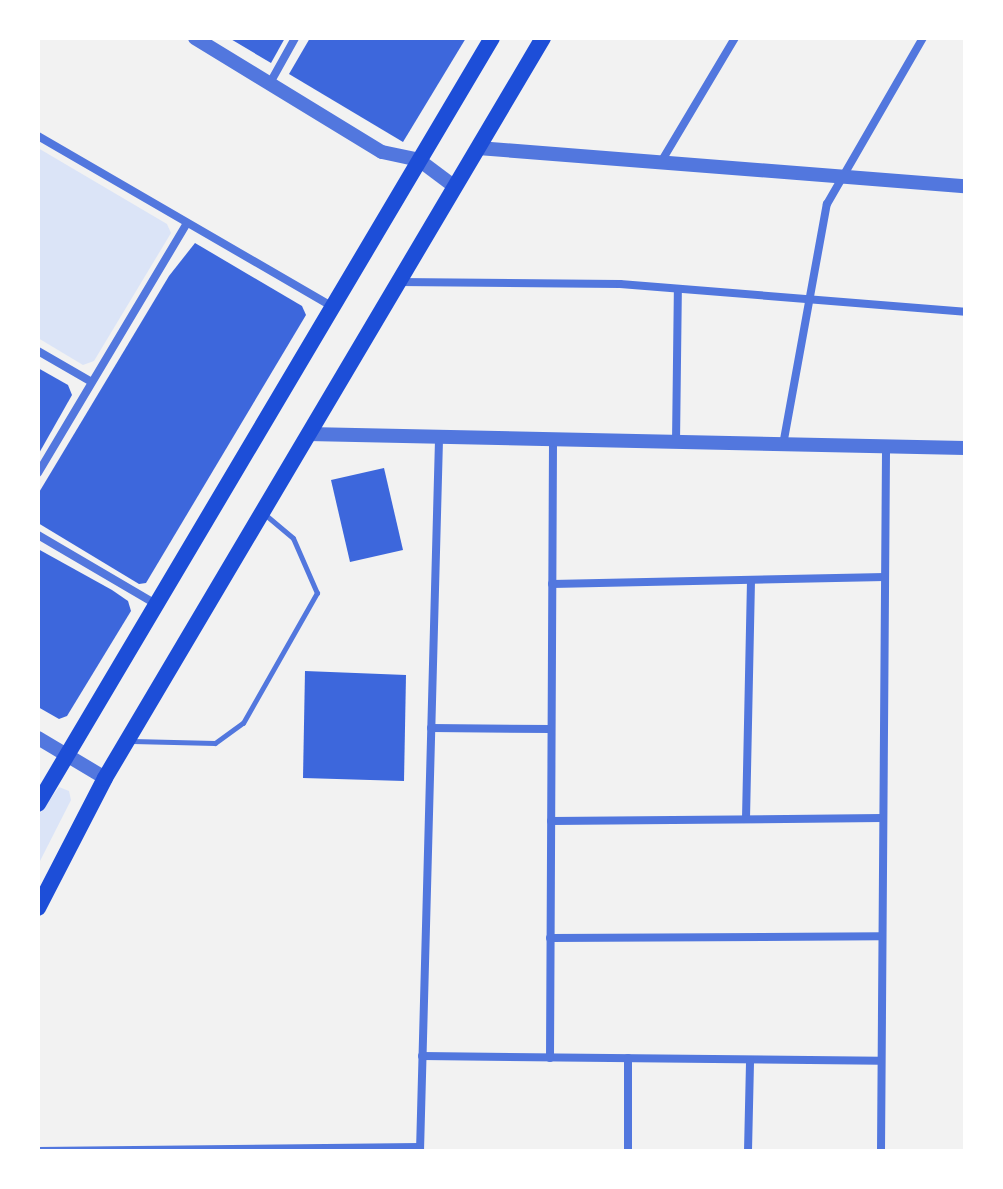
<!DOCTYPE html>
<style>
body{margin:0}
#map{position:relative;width:1003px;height:1189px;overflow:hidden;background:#f2f2f2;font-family:Inter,sans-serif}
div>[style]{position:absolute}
.green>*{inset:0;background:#dbe4f7}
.building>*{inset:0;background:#3d67dc}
.service>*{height:5px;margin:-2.5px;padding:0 2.5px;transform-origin:2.5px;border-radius:2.5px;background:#5277de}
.minor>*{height:8px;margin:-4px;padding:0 4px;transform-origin:4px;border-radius:4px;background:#5277de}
.tertiary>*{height:14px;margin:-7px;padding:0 7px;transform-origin:7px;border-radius:7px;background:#5277de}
.secondary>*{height:16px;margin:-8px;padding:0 8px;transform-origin:8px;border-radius:8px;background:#1d4ed8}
span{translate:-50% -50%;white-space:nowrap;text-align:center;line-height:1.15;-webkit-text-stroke:8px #fff;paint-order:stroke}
.frame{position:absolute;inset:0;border:40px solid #fff;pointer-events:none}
</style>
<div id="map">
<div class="green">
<div style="clip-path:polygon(38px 148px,167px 224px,171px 233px,94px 361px,83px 365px,38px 338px)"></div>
<div style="clip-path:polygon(59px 787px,69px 791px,71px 800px,38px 865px,38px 816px)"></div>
</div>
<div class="building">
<div style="clip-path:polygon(229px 38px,285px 38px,271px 63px)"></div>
<div style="clip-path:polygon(310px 38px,466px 38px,403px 142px,289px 74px)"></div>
<div style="clip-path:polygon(195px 243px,302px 306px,306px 315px,146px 583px,139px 584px,38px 523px,38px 494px,169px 276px)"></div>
<div style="clip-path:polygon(38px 368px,68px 385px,72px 395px,38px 455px)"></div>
<div style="clip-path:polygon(384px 468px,403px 550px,350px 562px,331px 480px)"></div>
<div style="clip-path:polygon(38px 549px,112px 590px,128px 601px,131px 611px,67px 716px,59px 719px,38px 707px)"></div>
<div style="clip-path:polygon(305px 671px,406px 675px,404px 781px,303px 778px)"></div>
</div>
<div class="service">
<div style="left:132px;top:741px;width:83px;rotate:1.4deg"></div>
<div style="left:215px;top:743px;width:34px;rotate:-36deg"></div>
<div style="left:243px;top:723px;width:150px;rotate:-60.4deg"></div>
<div style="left:317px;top:593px;width:60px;rotate:-113.6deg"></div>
<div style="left:293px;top:538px;width:35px;rotate:-140deg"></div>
</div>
<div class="minor">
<div style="left:270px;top:83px;width:51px;rotate:-60.9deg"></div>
<div style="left:38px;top:136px;width:339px;rotate:30.1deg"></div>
<div style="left:661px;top:162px;width:144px;rotate:-59.2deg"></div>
<div style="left:399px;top:282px;width:221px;rotate:0.5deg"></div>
<div style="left:620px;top:284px;width:346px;rotate:4.6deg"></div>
<div style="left:38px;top:351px;width:60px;rotate:30deg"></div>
<div style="left:676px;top:443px;width:154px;rotate:-89.3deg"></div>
<div style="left:783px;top:445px;width:245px;rotate:-79.7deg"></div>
<div style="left:827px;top:204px;width:192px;rotate:-60deg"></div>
<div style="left:38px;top:473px;width:289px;rotate:-59.2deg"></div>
<div style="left:38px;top:535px;width:134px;rotate:30.4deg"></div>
<div style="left:552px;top:584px;width:333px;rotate:-1.2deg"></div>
<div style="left:431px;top:728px;width:120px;rotate:0.5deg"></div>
<div style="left:746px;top:819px;width:239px;rotate:-88.8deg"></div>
<div style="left:551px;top:821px;width:331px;rotate:-0.5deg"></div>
<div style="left:550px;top:938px;width:331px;rotate:-0.3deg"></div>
<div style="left:422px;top:1056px;width:458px;rotate:0.6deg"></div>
<div style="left:550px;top:1058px;width:617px;rotate:-89.72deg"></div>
<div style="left:628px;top:1058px;width:93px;rotate:90deg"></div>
<div style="left:38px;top:1151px;width:382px;rotate:-0.6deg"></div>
<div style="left:420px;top:1151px;width:712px;rotate:-88.47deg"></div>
<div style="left:748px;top:1151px;width:91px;rotate:-88.7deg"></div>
<div style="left:881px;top:1151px;width:705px;rotate:-89.59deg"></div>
</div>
<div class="tertiary">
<div style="left:195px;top:38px;width:219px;rotate:31.4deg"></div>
<div style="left:382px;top:152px;width:38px;rotate:12deg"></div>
<div style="left:419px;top:160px;width:45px;rotate:36.9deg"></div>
<div style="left:478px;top:148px;width:488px;rotate:4.5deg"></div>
<div style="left:308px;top:434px;width:657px;rotate:1.22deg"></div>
<div style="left:38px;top:738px;width:78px;rotate:30.8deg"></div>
</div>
<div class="secondary">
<div style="left:38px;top:804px;width:890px;rotate:-59.35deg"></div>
<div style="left:38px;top:908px;width:146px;rotate:-62.7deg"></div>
<div style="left:105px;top:778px;width:860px;rotate:-59.38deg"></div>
</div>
<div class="frame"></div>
</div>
